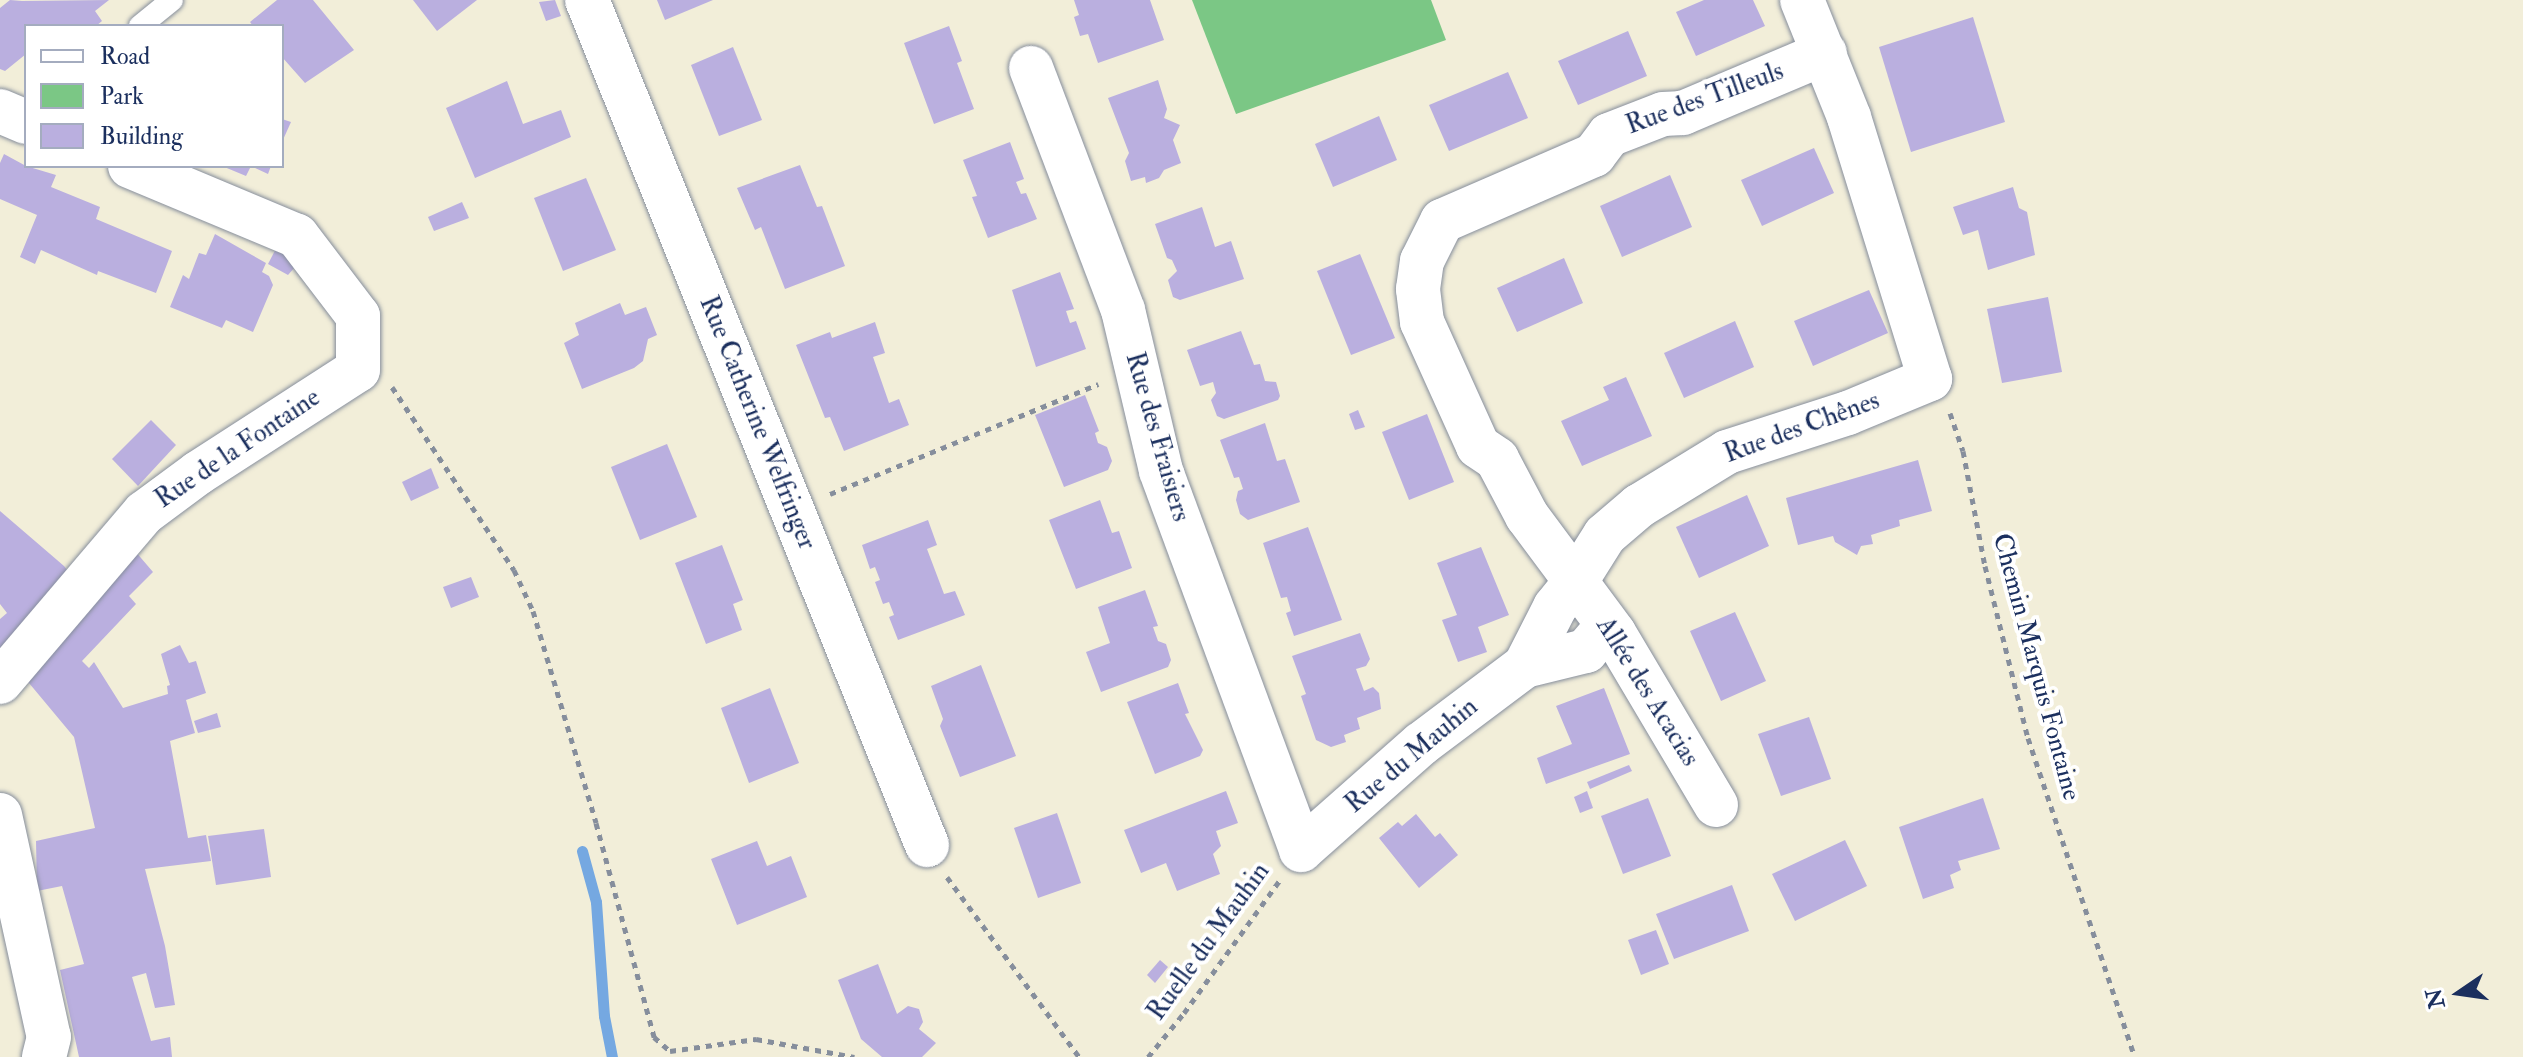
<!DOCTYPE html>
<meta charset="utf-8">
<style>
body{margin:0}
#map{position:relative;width:2523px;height:1057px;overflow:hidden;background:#f2eed9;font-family:"IM FELL Double Pica",serif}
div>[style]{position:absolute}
.green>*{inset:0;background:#7bc785}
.stream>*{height:11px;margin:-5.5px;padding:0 5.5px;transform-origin:5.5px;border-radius:5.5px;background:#75a8e1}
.building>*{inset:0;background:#baafdf}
.path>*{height:5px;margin-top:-2.5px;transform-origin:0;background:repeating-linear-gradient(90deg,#868e9c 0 6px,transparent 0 12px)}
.roads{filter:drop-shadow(0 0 2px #868e9c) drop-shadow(0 0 2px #868e9c)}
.service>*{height:22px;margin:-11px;padding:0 11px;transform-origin:11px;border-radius:11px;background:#fff}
.minor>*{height:44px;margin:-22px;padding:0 22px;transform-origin:22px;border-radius:22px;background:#fff}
span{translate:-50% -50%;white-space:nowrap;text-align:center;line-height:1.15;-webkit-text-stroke:8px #fff;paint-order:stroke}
.street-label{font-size:26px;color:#1b2f5e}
.legend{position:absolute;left:24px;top:24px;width:260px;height:144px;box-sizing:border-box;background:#fff;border:2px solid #a4acbf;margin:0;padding:10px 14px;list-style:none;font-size:24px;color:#1b2f5e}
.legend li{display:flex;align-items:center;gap:16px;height:40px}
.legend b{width:40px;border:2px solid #a4acbf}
.north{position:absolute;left:2419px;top:953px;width:80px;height:80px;-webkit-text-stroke:6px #fff;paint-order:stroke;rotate:257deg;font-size:22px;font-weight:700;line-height:32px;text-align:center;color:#1b2f5e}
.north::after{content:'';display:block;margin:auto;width:28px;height:36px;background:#1b2f5e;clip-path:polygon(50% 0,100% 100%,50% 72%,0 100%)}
</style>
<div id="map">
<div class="green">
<div style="clip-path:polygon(1192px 0,1431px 0,1446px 40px,1236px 114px)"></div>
</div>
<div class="stream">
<div style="left:582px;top:851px;width:53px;rotate:74.6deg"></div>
<div style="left:596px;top:902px;width:114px;rotate:86deg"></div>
<div style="left:604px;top:1016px;width:42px;rotate:79deg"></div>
</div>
<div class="building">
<div style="clip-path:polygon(10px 0,22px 1px,109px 0,95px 11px,102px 21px,96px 26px,26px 26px,26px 54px,5px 71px,0 69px,0 8px)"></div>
<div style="clip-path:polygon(277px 0,313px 0,354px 50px,305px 83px,282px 57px,282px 26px,253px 26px,250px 22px)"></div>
<div style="clip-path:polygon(413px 0,477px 0,437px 31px)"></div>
<div style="clip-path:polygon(555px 0,561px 16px,546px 21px,539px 2px)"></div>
<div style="clip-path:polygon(657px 0,713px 0,665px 20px)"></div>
<div style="clip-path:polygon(1074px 0,1150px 0,1164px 40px,1098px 63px,1088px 34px,1080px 36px,1074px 17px,1079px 15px)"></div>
<div style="clip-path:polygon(1704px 0,1753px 0,1765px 26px,1696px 56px,1676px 12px)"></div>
<div style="clip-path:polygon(1973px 17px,2005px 122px,1911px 152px,1879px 47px)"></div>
<div style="clip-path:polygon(949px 26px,962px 61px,957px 63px,974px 109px,934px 124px,904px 43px)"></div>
<div style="clip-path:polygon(1628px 31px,1647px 76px,1578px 105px,1558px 61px)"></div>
<div style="clip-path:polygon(733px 47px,762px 120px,719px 136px,691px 65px)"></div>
<div style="clip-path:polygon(1508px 72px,1528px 118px,1449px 151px,1429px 105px)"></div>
<div style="clip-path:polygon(1158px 80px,1167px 109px,1164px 118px,1180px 125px,1173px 140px,1181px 163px,1164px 170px,1159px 178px,1146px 183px,1145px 177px,1131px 181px,1125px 161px,1129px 153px,1108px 98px)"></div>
<div style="clip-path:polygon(507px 81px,523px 124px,561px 110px,571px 137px,475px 178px,446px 108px)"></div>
<div style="clip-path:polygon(1379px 116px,1397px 160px,1333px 187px,1315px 144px)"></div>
<div style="clip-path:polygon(282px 119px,291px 122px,282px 142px)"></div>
<div style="clip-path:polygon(1010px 142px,1024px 179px,1016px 182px,1021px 194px,1026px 193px,1037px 219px,988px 238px,972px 197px,977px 196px,963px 160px)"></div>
<div style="clip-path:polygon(1814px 148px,1834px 193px,1762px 226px,1741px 180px)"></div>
<div style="clip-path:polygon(4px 154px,26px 166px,56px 175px,51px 187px,100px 207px,96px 219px,172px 251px,156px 293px,98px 271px,97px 275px,41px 250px,35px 264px,20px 257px,37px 215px,0 199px,0 163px)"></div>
<div style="clip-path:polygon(800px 165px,817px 207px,822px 206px,845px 266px,785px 289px,761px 227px,755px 230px,737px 188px)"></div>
<div style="clip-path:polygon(222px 166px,271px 166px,268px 174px,251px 166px,246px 176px)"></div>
<div style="clip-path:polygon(1670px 175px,1692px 227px,1622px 257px,1600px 206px)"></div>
<div style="clip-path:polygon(586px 178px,616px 250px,563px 271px,534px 198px)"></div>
<div style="clip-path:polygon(2013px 187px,2019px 208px,2027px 212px,2035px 255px,1988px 270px,1978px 230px,1963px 235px,1953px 207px)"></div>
<div style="clip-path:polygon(462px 202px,469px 218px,434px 231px,428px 217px)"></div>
<div style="clip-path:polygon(1202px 207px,1215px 247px,1231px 241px,1244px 279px,1180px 300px,1173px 297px,1168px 280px,1177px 271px,1172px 260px,1167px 258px,1155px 224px)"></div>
<div style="clip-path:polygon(215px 234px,266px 263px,262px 272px,269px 276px,273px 285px,253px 332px,226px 320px,222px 328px,170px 307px,183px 275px,189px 279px,199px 253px,206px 255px)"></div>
<div style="clip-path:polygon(280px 241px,302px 259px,288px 275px,268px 264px)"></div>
<div style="clip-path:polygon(1360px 254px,1395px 338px,1351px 355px,1317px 271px)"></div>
<div style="clip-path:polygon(1564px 258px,1583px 303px,1517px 332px,1497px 288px)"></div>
<div style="clip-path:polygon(1060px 272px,1074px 309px,1066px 311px,1070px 323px,1076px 321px,1086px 349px,1036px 367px,1012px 290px)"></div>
<div style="clip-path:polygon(1869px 290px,1888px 333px,1813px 366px,1794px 321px)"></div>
<div style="clip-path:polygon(2048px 297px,2062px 372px,2002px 383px,1987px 309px)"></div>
<div style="clip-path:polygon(620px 303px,625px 315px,646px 307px,657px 335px,648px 339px,643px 361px,634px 368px,582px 389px,564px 343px,579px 335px,575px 323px)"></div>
<div style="clip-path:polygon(1735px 321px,1754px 367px,1684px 398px,1664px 353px)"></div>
<div style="clip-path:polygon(875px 322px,885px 353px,873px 357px,889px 403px,899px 399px,909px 425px,844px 451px,830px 417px,825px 418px,796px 345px,830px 332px,832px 338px)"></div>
<div style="clip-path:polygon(1241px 331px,1254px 365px,1260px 364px,1265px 381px,1276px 382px,1280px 396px,1278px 400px,1224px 419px,1217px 416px,1211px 400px,1216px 393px,1213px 382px,1200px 386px,1187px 350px)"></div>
<div style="clip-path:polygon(1626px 377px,1652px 436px,1582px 466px,1561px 421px,1609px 400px,1603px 387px)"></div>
<div style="clip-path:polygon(1085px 395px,1099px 431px,1095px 433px,1098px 443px,1107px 447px,1112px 461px,1108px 470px,1064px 487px,1035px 415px)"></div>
<div style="clip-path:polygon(1358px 410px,1365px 427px,1355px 430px,1349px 414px)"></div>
<div style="clip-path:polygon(1427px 414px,1454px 482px,1409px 500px,1382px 432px)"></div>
<div style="clip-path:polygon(151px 420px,176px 445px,138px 486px,112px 459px)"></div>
<div style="clip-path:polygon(1265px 423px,1277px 461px,1285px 459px,1300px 502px,1248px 520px,1240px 514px,1236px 500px,1238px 491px,1243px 489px,1239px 477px,1234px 478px,1220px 440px)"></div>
<div style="clip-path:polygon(667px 444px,697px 517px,640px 540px,611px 467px)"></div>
<div style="clip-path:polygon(1918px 460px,1932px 511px,1899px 520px,1900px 526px,1871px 535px,1873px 544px,1861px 546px,1857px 555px,1835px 542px,1833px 536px,1798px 545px,1786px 498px)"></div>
<div style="clip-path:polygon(431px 468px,439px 488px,411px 501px,402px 482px)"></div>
<div style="clip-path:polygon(1747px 495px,1769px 546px,1699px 578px,1676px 527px)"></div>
<div style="clip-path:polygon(1100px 500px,1112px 533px,1119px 531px,1132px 568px,1076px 589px,1049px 520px)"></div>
<div style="clip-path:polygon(0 511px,64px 566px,78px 584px,0 663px,0 619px,7px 613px,0 604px)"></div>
<div style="clip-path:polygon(928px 520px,937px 545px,927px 549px,944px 594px,955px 591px,965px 615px,898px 640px,889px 617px,894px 615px,889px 602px,883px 604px,875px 582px,880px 580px,875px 567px,870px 569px,862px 545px)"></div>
<div style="clip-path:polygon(1308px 527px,1342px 620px,1294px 636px,1286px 613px,1291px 611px,1287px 597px,1281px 598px,1263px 543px)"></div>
<div style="clip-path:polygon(129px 544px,153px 572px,129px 596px,136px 604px,82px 661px,89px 668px,94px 662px,123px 708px,168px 694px,167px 686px,170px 685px,161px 654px,180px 645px,189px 663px,196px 661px,206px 693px,186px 700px,195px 733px,170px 741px,188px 838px,206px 835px,211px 861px,145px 869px,165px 946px,175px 1005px,155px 1008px,146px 973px,132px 977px,151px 1041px,170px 1037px,172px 1057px,79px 1057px,60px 970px,84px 964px,62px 886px,37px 891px,36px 841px,95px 828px,74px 737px,24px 677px)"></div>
<div style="clip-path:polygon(722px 545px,743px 600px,733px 604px,742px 630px,706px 644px,675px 563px)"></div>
<div style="clip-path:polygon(1481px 547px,1509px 615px,1478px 627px,1487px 652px,1458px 662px,1442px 620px,1457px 615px,1437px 563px)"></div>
<div style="clip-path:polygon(471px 577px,479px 597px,451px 608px,443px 587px)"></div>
<div style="clip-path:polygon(1145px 590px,1158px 626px,1153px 627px,1158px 641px,1166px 644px,1171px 660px,1168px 667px,1101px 692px,1086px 652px,1110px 643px,1098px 607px)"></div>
<div style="clip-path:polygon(1735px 612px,1766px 681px,1721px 701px,1690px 631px)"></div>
<div style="clip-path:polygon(1360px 633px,1370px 659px,1366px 666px,1356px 669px,1364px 691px,1373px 687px,1379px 693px,1381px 709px,1357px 718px,1360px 729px,1344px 735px,1346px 742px,1331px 747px,1316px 740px,1301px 696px,1306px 694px,1292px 656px)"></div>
<div style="clip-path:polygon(981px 665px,1016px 756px,960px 777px,940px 726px,943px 719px,931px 686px)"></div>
<div style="clip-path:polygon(1178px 683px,1189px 713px,1185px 714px,1203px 750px,1200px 756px,1155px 774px,1127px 702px)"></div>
<div style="clip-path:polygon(770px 688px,799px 763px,749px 783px,721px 708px)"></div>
<div style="clip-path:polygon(1604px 688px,1630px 754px,1546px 784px,1537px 758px,1572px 744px,1556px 706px)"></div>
<div style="clip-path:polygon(217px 713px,221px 727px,198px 733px,194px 721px)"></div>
<div style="clip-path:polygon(1809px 717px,1831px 779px,1781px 796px,1758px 734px)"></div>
<div style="clip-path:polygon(1629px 765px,1632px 771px,1590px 789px,1587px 782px)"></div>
<div style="clip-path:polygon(1226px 791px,1238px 823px,1216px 831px,1221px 846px,1213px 854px,1220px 874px,1177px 891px,1166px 863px,1141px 873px,1124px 830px)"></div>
<div style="clip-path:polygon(1587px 791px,1593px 808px,1580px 813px,1574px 797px)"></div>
<div style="clip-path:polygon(1648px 798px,1671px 856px,1623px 874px,1601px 816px)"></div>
<div style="clip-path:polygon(1983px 798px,2000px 849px,1958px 861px,1961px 870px,1950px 875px,1954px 888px,1923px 899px,1899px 827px)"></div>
<div style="clip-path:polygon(1057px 813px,1081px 883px,1038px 898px,1014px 828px)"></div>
<div style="clip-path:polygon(1416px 814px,1435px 837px,1440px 833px,1458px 855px,1419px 888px,1379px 838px,1398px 822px,1402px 826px)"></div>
<div style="clip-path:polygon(264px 829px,271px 877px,216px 885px,208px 836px)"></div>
<div style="clip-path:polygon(1845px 840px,1867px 886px,1795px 921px,1772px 874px)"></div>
<div style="clip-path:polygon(757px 841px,767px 866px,791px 856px,807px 897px,737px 925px,711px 859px)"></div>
<div style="clip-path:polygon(1732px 885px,1749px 931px,1674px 959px,1656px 914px)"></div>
<div style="clip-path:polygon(1656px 930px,1669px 964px,1641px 975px,1628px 940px)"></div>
<div style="clip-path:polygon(1160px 960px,1168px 967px,1155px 983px,1147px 975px)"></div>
<div style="clip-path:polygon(878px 964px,897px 1014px,908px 1006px,919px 1009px,923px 1022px,919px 1029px,936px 1043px,922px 1057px,882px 1057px,861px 1039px,838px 980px)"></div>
</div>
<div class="path">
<div style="left:392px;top:387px;width:220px;rotate:56.3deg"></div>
<div style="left:514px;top:570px;width:45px;rotate:65.1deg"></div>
<div style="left:533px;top:611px;width:221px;rotate:73.4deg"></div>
<div style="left:596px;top:823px;width:222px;rotate:74.8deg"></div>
<div style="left:654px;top:1037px;width:21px;rotate:41deg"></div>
<div style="left:670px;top:1051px;width:87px;rotate:-7.9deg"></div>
<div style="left:756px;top:1039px;width:100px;rotate:10.4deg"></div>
<div style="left:1950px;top:413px;width:40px;rotate:71.1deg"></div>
<div style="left:1963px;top:451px;width:117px;rotate:79.2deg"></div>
<div style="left:1985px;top:566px;width:177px;rotate:76deg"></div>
<div style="left:2028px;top:738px;width:336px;rotate:71.5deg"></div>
<div style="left:830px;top:494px;width:290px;rotate:-22.3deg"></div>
<div style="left:947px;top:877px;width:223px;rotate:53.7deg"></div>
<div style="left:1148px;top:1057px;width:57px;rotate:-50.7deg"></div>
<div style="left:1184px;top:1013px;width:164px;rotate:-54.2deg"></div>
</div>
<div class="roads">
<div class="service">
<div style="left:140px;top:26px;width:41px;rotate:-39.1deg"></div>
</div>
<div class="minor">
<div style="left:587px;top:0;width:911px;rotate:68.08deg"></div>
<div style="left:1031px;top:68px;width:259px;rotate:69.2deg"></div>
<div style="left:1123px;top:310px;width:165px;rotate:76.7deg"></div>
<div style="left:1161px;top:471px;width:404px;rotate:69.7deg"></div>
<div style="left:1301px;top:850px;width:160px;rotate:-41.5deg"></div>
<div style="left:1421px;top:744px;width:130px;rotate:-36.9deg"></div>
<div style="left:1525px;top:666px;width:63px;rotate:-13.8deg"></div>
<div style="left:1586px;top:651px;width:33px;rotate:-50deg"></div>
<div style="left:0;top:111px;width:28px;rotate:23deg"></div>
<div style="left:1525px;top:666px;width:66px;rotate:-63deg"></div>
<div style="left:1555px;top:607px;width:33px;rotate:-51deg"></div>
<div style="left:1576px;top:581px;width:54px;rotate:-57.8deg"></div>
<div style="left:1605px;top:535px;width:45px;rotate:-40.5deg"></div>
<div style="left:1639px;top:506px;width:103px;rotate:-31.5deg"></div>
<div style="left:1727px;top:452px;width:127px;rotate:-17.9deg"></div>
<div style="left:1848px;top:413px;width:89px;rotate:-22.5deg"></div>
<div style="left:1930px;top:379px;width:274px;rotate:-107.2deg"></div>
<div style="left:1849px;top:117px;width:126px;rotate:-111.9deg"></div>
<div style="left:0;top:682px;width:222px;rotate:-49.6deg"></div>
<div style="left:144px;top:513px;width:67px;rotate:-36.5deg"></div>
<div style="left:198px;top:473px;width:190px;rotate:-32.8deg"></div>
<div style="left:358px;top:370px;width:54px;rotate:-90deg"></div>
<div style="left:358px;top:316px;width:101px;rotate:-127.3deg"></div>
<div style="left:297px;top:236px;width:181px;rotate:-157.3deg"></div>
<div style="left:1716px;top:805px;width:200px;rotate:-120.7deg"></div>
<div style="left:1614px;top:633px;width:146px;rotate:-126.6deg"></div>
<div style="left:1527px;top:516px;width:64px;rotate:-117.8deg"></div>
<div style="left:1497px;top:459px;width:23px;rotate:-146deg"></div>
<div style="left:1478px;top:446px;width:136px;rotate:-114.3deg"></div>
<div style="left:1422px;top:322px;width:33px;rotate:-97deg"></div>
<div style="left:1418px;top:289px;width:28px;rotate:-82deg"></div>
<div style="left:1422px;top:261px;width:45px;rotate:-63.4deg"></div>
<div style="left:1442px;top:221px;width:166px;rotate:-23.5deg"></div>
<div style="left:1594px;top:155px;width:25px;rotate:-53deg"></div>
<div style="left:1609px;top:135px;width:58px;rotate:-21.3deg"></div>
<div style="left:1663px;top:114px;width:20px;rotate:-3deg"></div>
<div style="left:1683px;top:113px;width:154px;rotate:-22.9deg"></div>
<div style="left:0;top:815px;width:227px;rotate:77.6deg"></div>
<div style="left:49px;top:1037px;width:21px;rotate:104deg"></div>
</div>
</div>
<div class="street-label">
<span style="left:1705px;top:99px;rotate:-20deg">Rue des Tilleuls</span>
<span style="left:757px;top:423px;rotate:68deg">Rue Catherine Welfringer</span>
<span style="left:1802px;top:428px;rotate:-20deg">Rue des Chênes</span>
<span style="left:1157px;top:437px;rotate:74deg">Rue des Fraisiers</span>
<span style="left:238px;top:449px;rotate:-34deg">Rue de la Fontaine</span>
<span style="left:2036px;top:667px;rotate:75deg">Chemin Marquis Fontaine</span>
<span style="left:1647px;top:692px;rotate:58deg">Allée des Acacias</span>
<span style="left:1412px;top:756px;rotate:-40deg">Rue du Mauhin</span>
<span style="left:1209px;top:942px;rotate:-54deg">Ruelle du Mauhin</span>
</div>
<ul class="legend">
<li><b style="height:10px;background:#fff"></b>Road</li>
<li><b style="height:22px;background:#7bc785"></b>Park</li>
<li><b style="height:22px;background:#baafdf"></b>Building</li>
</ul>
<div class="north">N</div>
</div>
